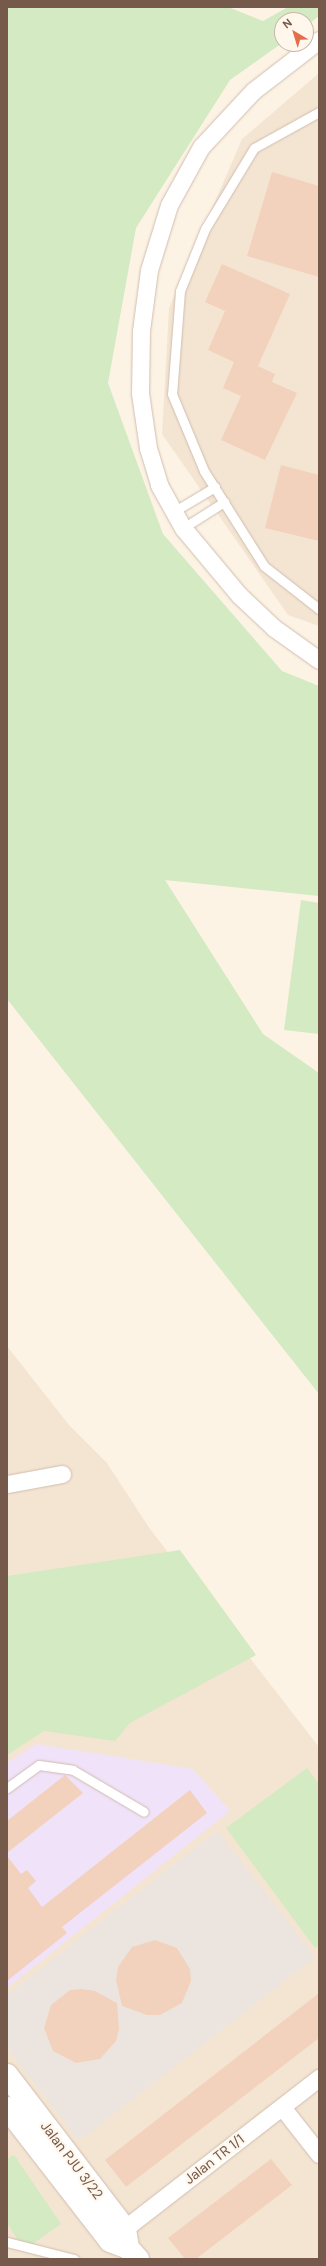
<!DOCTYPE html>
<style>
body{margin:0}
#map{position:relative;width:326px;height:2266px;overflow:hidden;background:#fcf3e5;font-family:"DM Sans",sans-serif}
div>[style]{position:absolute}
.residential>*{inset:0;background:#f4e5d3}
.industrial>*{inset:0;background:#ece5df}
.education>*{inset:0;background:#f0e2f9}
.green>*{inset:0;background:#d3eac3}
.building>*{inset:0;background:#f2d2bc}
.roads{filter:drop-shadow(0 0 1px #d0bdae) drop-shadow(0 0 1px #d0bdae)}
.lane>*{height:9px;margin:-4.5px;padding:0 4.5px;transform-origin:4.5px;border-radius:4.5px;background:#fff}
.street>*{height:17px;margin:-8.5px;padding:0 8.5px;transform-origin:8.5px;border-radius:8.5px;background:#fff}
.secondary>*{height:22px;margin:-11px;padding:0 11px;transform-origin:11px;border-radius:11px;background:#fff}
span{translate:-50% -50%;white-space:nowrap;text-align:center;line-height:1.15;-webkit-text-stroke:4px #fff7eb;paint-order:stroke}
.street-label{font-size:14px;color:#75594a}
.frame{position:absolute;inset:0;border:8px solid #75594a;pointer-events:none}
.north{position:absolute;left:274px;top:12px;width:40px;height:40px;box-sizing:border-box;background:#fff7eb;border:1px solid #c8b8ab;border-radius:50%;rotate:322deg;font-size:11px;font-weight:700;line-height:16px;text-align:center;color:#75594a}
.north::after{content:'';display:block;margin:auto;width:14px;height:18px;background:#e66d4a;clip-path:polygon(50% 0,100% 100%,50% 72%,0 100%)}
</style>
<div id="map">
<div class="residential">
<div style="clip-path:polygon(319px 73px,319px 626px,288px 615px,162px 434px,169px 308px,242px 139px)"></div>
<div style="clip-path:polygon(7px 1346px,69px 1425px,107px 1463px,150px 1529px,319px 1747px,319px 2259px,7px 2259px)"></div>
</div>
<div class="industrial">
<div style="clip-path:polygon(217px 1831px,315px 1957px,79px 2141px,7px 2048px,7px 1995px)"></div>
</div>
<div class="education">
<div style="clip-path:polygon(37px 1744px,193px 1769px,230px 1811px,7px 1988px,7px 1763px)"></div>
</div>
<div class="green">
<div style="clip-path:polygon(7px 7px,228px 7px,263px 21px,288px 7px,319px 7px,319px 16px,306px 26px,306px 20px,282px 20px,282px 43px,230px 80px,136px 228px,108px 383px,163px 534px,282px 671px,319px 686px,319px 896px,165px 880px,263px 1034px,319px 1073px,319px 1394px,7px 999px)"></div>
<div style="clip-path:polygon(301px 900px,319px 903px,319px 1034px,284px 1030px)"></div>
<div style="clip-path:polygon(180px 1550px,256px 1655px,130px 1723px,115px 1741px,44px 1731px,7px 1755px,7px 1576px)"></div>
<div style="clip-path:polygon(307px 1768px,319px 1784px,319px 1946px,315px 1948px,226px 1828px)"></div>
<div style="clip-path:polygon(14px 2155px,61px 2224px,24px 2250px,7px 2223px,7px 2159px)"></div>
</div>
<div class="building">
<div style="clip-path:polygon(272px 172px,319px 186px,319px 277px,247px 256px)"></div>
<div style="clip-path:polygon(222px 264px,290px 294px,258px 366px,275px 374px,272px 382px,297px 393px,265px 460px,221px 440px,241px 396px,223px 388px,234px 362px,208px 350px,225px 311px,205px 302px)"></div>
<div style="clip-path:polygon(281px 465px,319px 475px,319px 541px,265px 528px)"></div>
<div style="clip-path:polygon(65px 1775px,83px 1793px,7px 1853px,7px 1821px)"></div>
<div style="clip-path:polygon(190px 1790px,207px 1813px,62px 1927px,67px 1933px,7px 1981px,7px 1856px,21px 1874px,27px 1870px,36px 1881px,28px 1888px,42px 1907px)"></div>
<div style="clip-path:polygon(155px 1940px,177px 1948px,190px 1969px,191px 1981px,182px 2003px,160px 2015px,147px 2015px,122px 2006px,116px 1980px,118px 1967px,132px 1947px)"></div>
<div style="clip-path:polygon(82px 1989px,95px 1991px,117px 2003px,119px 2029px,116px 2041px,100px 2059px,76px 2063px,53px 2051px,44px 2028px,51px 2005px,70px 1990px)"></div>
<div style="clip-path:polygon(319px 1993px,319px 2038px,126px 2187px,105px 2160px)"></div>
<div style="clip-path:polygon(271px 2159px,292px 2185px,196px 2259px,185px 2259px,168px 2238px)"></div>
</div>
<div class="roads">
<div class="lane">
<div style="left:319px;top:112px;width:74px;rotate:151deg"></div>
<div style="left:254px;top:148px;width:95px;rotate:121.2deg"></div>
<div style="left:205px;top:229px;width:67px;rotate:112deg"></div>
<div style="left:180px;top:291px;width:103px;rotate:94.4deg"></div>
<div style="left:172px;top:394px;width:83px;rotate:67.4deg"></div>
<div style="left:204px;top:471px;width:112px;rotate:57.7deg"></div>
<div style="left:264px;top:566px;width:70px;rotate:38deg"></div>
<div style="left:173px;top:512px;width:49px;rotate:-30.8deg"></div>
<div style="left:183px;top:528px;width:49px;rotate:-32.4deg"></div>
<div style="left:7px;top:1788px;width:39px;rotate:-36deg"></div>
<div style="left:39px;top:1765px;width:34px;rotate:8deg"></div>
<div style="left:73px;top:1770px;width:82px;rotate:30.6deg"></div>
<div style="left:7px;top:2242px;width:69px;rotate:14.2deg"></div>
</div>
<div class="street">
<div style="left:319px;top:40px;width:83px;rotate:142.3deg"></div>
<div style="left:253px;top:91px;width:76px;rotate:132.9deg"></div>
<div style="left:201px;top:147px;width:66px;rotate:118.9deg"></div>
<div style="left:169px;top:205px;width:68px;rotate:107.1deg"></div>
<div style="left:149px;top:270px;width:62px;rotate:97.5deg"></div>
<div style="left:141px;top:331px;width:62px;rotate:90.9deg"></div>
<div style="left:140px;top:393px;width:56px;rotate:81.7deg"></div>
<div style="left:148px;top:448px;width:39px;rotate:73deg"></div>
<div style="left:159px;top:485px;width:49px;rotate:60.8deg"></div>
<div style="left:183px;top:528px;width:87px;rotate:50.1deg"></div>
<div style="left:239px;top:595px;width:48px;rotate:43.3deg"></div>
<div style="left:274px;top:628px;width:55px;rotate:35.4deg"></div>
<div style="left:7px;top:1484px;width:56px;rotate:-10.3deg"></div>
<div style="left:282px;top:2107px;width:60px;rotate:51.8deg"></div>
<div style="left:115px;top:2236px;width:258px;rotate:-37.8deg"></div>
</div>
<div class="secondary">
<div style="left:7px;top:2075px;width:194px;rotate:52.5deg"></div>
<div style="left:125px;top:2229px;width:19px;rotate:81deg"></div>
<div style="left:128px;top:2248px;width:15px;rotate:48deg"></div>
<div style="left:7px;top:2108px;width:168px;rotate:52.2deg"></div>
<div style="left:110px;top:2241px;width:19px;rotate:21deg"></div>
</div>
</div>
<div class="street-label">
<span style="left:214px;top:2159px;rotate:-38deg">Jalan TR 1/1</span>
<span style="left:72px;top:2160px;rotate:53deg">Jalan PJU 3/22</span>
</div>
<div class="frame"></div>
<div class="north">N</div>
</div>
